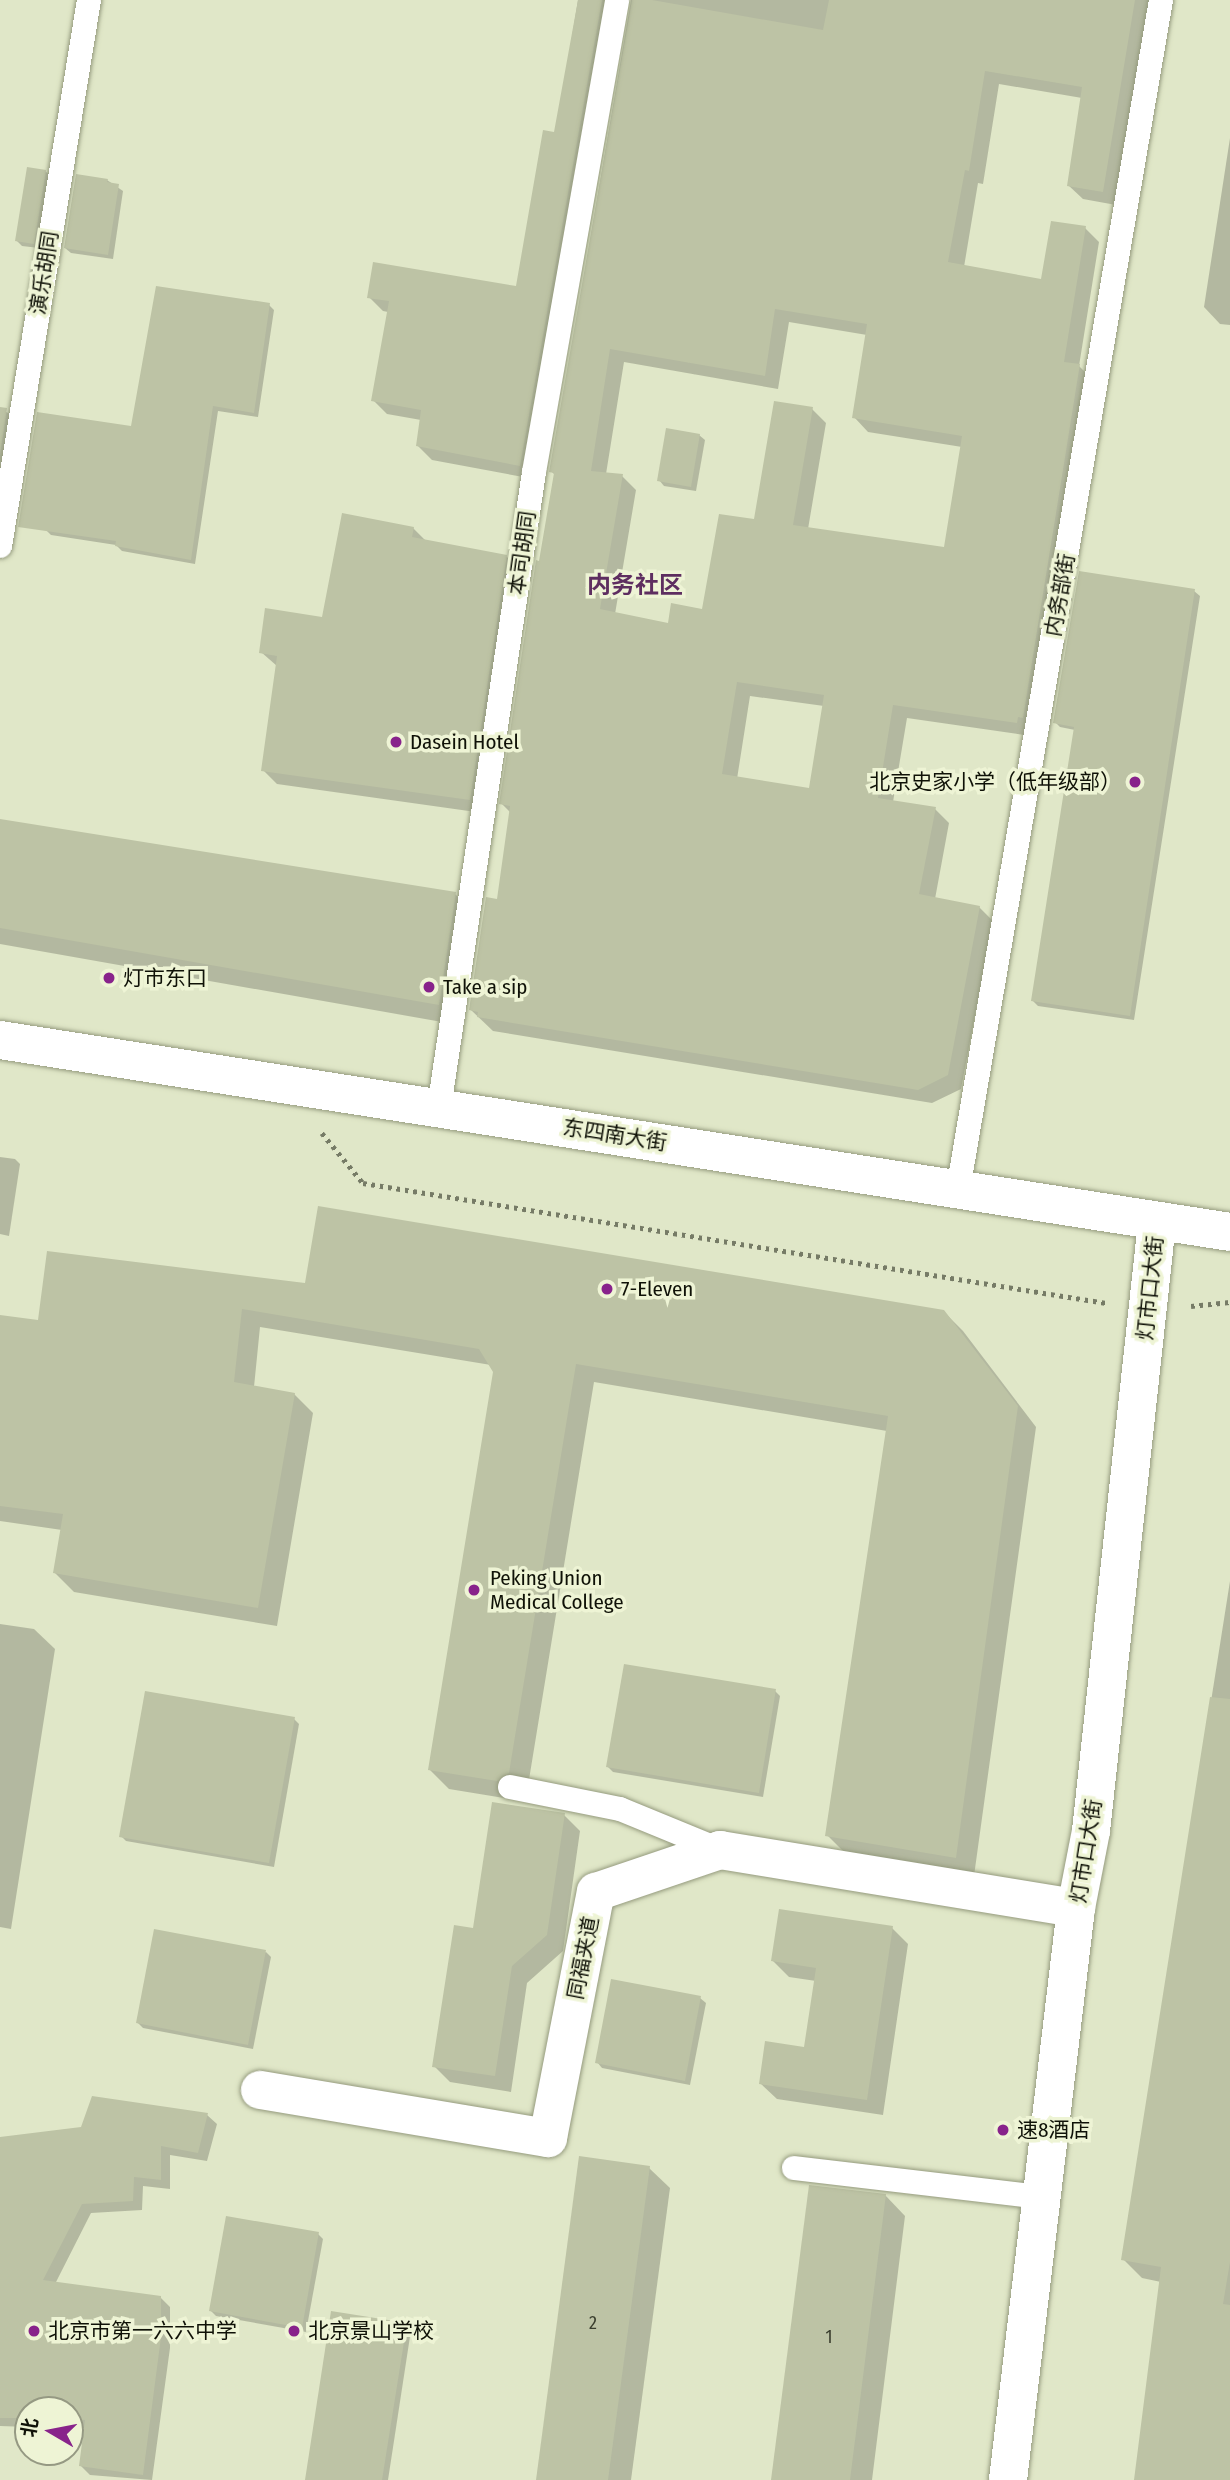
<!DOCTYPE html>
<meta charset="utf-8">
<style>
body{margin:0}
#map{position:relative;width:1230px;height:2480px;overflow:hidden;background:#e0e7c8;font-family:"Fira Sans Condensed","Noto Sans SC",sans-serif}
div>[style]{position:absolute}
.shadow>*{inset:0;background:#0003}
.building>*{inset:0;background:#bdc3a5}
.path>*{height:4.5px;margin-top:-2.25px;transform-origin:0;background:repeating-linear-gradient(90deg,#767b66 0 3.5px,transparent 0 8.5px)}
.roads{filter:drop-shadow(0 0 2px #959b7e) drop-shadow(0 0 2px #959b7e)}
.service>*{height:24px;margin:-12px;padding:0 12px;transform-origin:12px;border-radius:12px;background:#fff}
.minor>*{height:38px;margin:-19px;padding:0 19px;transform-origin:19px;border-radius:19px;background:#fff}
.tertiary>*{height:38px;margin:-19px;padding:0 19px;transform-origin:19px;border-radius:19px;background:#fff}
.primary>*{height:38px;margin:-19px;padding:0 19px;transform-origin:19px;border-radius:19px;background:#fff}
.dots>*{width:19px;height:19px;translate:-50% -50%;box-sizing:border-box;border:4px solid #eef4d5;border-radius:50%}
span{translate:-50% -50%;white-space:nowrap;text-align:center;line-height:1.15;-webkit-text-stroke:7px #eef4d5;paint-order:stroke}
.number-label{font-size:18px;color:#3a3e2e}
.number-label span{-webkit-text-stroke-width:0}
.street-label{font-size:21px;color:#0f1107}
.poi-label{font-size:21px;color:#0f1107}
.left{translate:0 -50%;text-align:left}
.right{translate:-100% -50%;text-align:right}
.quarter-label{font-size:24px;color:#5e2e60;font-weight:700}
.north{position:absolute;left:14px;top:2396px;width:70px;height:70px;box-sizing:border-box;background:#eef4d5;border:2px solid #959983;border-radius:50%;rotate:280deg;font-size:19px;font-weight:700;line-height:28px;text-align:center;color:#0f1107}
.north::after{content:'';display:block;margin:auto;width:24px;height:32px;background:#88238b;clip-path:polygon(50% 0,100% 100%,50% 72%,0 100%)}
</style>
<div id="map">
<div class="shadow">
<div style="clip-path:polygon(578px 0,626px 0,534px 479px,432px 460px,418px 446px,421px 420px,387px 414px,373px 400px,388px 312px,383px 311px,369px 297px,517px 288px,556px 134px)"></div>
<div style="clip-path:polygon(evenodd,631px 0,1152px 0,1116px 205px,1083px 199px,1068px 185px,1082px 98px,999px 84px,983px 184px,978px 183px,964px 267px,1043px 281px,1085px 228px,1099px 242px,1079px 366px,1093px 380px,1031px 736px,907px 718px,893px 802px,935px 809px,949px 823px,935px 899px,979px 907px,993px 921px,961px 1089px,932px 1103px,493px 1031px,471px 1010px,498px 901px,511px 813px,501px 803px,556px 476px,551px 471px,631px 0,789px 322px,867px 335px,854px 417px,868px 432px,962px 447px,946px 549px,808px 529px,826px 423px,812px 409px,755px 521px,703px 611px,669px 625px,615px 614px,636px 490px,622px 476px,606px 474px,624px 362px,778px 389px,789px 322px,631px 0,750px 696px,824px 706px,810px 790px,737px 779px,750px 696px)"></div>
<div style="clip-path:polygon(1230px 138px,1230px 325px,1220px 324px,1204px 307px)"></div>
<div style="clip-path:polygon(45px 171px,51px 176px,39px 248px,22px 246px,17px 241px)"></div>
<div style="clip-path:polygon(107px 180px,123px 191px,113px 259px,71px 253px,65px 248px)"></div>
<div style="clip-path:polygon(269px 305px,274px 310px,258px 417px,218px 411px,195px 564px,122px 551px,116px 545px,51px 535px,46px 530px,132px 428px)"></div>
<div style="clip-path:polygon(0 409px,12px 415px,0 487px)"></div>
<div style="clip-path:polygon(699px 435px,705px 440px,696px 491px,664px 486px,659px 480px)"></div>
<div style="clip-path:polygon(413px 528px,426px 541px,506px 556px,520px 570px,483px 813px,277px 784px,263px 770px,277px 666px,261px 652px,324px 619px)"></div>
<div style="clip-path:polygon(1194px 591px,1200px 596px,1134px 1020px,1038px 1006px,1033px 1001px,1075px 730px,1060px 727px,1055px 722px)"></div>
<div style="clip-path:polygon(0 821px,455px 894px,476px 915px,459px 1025px,0 944px)"></div>
<div style="clip-path:polygon(0 1157px,15px 1159px,20px 1164px,9px 1236px,0 1234px)"></div>
<div style="clip-path:polygon(307px 1285px,943px 1311px,963px 1331px,1036px 1427px,974px 1876px,846px 1854px,827px 1835px,887px 1431px,594px 1382px,527px 1792px,516px 1800px,449px 1789px,430px 1770px,495px 1372px,491px 1365px,260px 1327px,254px 1387px,294px 1394px,313px 1413px,277px 1626px,74px 1592px,55px 1573px,62px 1530px,0 1521px,0 1317px,40px 1322px)"></div>
<div style="clip-path:polygon(1230px 1581px,1230px 2480px,1136px 2480px,1161px 2282px,1142px 2278px,1123px 2259px)"></div>
<div style="clip-path:polygon(0 1624px,34px 1629px,55px 1649px,11px 1929px,0 1927px)"></div>
<div style="clip-path:polygon(775px 1691px,780px 1696px,763px 1797px,613px 1772px,608px 1767px)"></div>
<div style="clip-path:polygon(294px 1719px,299px 1724px,274px 1867px,126px 1841px,121px 1836px)"></div>
<div style="clip-path:polygon(564px 1815px,580px 1831px,563px 1951px,527px 1983px,511px 2092px,450px 2082px,434px 2066px,474px 1930px)"></div>
<div style="clip-path:polygon(892px 1928px,908px 1944px,883px 2115px,777px 2099px,760px 2083px,806px 2049px,816px 1981px,789px 1977px,773px 1961px)"></div>
<div style="clip-path:polygon(266px 1952px,271px 1957px,253px 2049px,143px 2028px,138px 2023px)"></div>
<div style="clip-path:polygon(700px 1998px,706px 2003px,690px 2085px,602px 2068px,597px 2062px)"></div>
<div style="clip-path:polygon(207px 2115px,217px 2124px,207px 2161px,170px 2155px,170px 2189px,143px 2186px,142px 2210px,91px 2213px,55px 2284px,160px 2297px,170px 2307px,170px 2348px,152px 2480px,90px 2475px,81px 2466px,86px 2428px,70px 2428px,70px 2410px,28px 2410px,28px 2427px,0 2426px,0 2145px)"></div>
<div style="clip-path:polygon(649px 2168px,670px 2188px,631px 2480px,538px 2480px)"></div>
<div style="clip-path:polygon(885px 2195px,905px 2216px,872px 2480px,773px 2480px)"></div>
<div style="clip-path:polygon(318px 2234px,323px 2239px,306px 2332px,216px 2316px,211px 2311px)"></div>
<div style="clip-path:polygon(406px 2324px,411px 2330px,388px 2480px,307px 2480px)"></div>
</div>
<div class="building">
<div style="clip-path:polygon(578px 0,602px 0,520px 466px,416px 446px,421px 410px,371px 401px,389px 301px,367px 298px,373px 262px,516px 286px,543px 130px,554px 132px)"></div>
<div style="clip-path:polygon(evenodd,632px 0,652px 0,823px 30px,829px 0,1135px 0,1103px 192px,1067px 186px,1082px 87px,985px 71px,969px 171px,965px 170px,948px 262px,1041px 279px,1051px 221px,1086px 226px,1064px 362px,1080px 364px,1023px 718px,1018px 717px,1017px 723px,893px 705px,878px 798px,936px 807px,919px 894px,980px 906px,948px 1075px,918px 1090px,477px 1017px,478px 1012px,469px 1010px,486px 897px,497px 899px,510px 806px,499px 804px,536px 560px,539px 561px,554px 473px,549px 472px,632px 0,775px 309px,867px 324px,852px 418px,962px 436px,944px 547px,793px 525px,813px 407px,774px 401px,754px 519px,719px 514px,702px 609px,671px 603px,668px 623px,600px 609px,623px 474px,591px 471px,610px 349px,765px 376px,775px 309px,632px 0,737px 682px,824px 695px,809px 788px,722px 774px,737px 682px)"></div>
<div style="clip-path:polygon(27px 167px,46px 170px,34px 244px,15px 241px)"></div>
<div style="clip-path:polygon(76px 174px,108px 179px,107px 182px,119px 184px,108px 255px,64px 248px)"></div>
<div style="clip-path:polygon(156px 286px,270px 303px,254px 413px,213px 406px,191px 560px,115px 546px,116px 541px,18px 527px,37px 412px,131px 426px)"></div>
<div style="clip-path:polygon(0 407px,7px 408px,0 454px)"></div>
<div style="clip-path:polygon(666px 428px,700px 434px,691px 487px,657px 481px)"></div>
<div style="clip-path:polygon(342px 513px,414px 527px,412px 537px,507px 555px,470px 800px,261px 771px,277px 656px,259px 653px,265px 608px,322px 617px)"></div>
<div style="clip-path:polygon(1079px 571px,1195px 589px,1130px 1016px,1031px 1001px,1074px 727px,1053px 723px)"></div>
<div style="clip-path:polygon(0 819px,456px 892px,439px 1005px,0 928px)"></div>
<div style="clip-path:polygon(318px 1206px,944px 1310px,1018px 1406px,956px 1858px,825px 1836px,888px 1416px,576px 1364px,509px 1773px,497px 1781px,428px 1770px,493px 1372px,479px 1349px,242px 1309px,234px 1382px,295px 1393px,258px 1608px,53px 1573px,63px 1514px,0 1506px,0 1315px,38px 1320px,47px 1251px,305px 1283px)"></div>
<div style="clip-path:polygon(624px 1664px,776px 1689px,759px 1793px,606px 1767px)"></div>
<div style="clip-path:polygon(145px 1691px,295px 1717px,269px 1863px,119px 1837px)"></div>
<div style="clip-path:polygon(1210px 1697px,1230px 1699px,1230px 2262px,1223px 2304px,1230px 2305px,1230px 2480px,1134px 2480px,1161px 2267px,1121px 2260px)"></div>
<div style="clip-path:polygon(492px 1802px,565px 1813px,547px 1935px,512px 1966px,495px 2076px,432px 2067px,454px 1925px,473px 1928px)"></div>
<div style="clip-path:polygon(779px 1909px,893px 1926px,867px 2100px,759px 2084px,765px 2041px,804px 2047px,816px 1968px,771px 1961px)"></div>
<div style="clip-path:polygon(154px 1929px,266px 1950px,248px 2045px,136px 2023px)"></div>
<div style="clip-path:polygon(611px 1979px,701px 1996px,685px 2081px,595px 2063px)"></div>
<div style="clip-path:polygon(92px 2096px,208px 2113px,198px 2153px,161px 2146px,161px 2180px,134px 2177px,133px 2201px,82px 2204px,43px 2280px,161px 2296px,161px 2337px,143px 2475px,79px 2466px,85px 2420px,70px 2419px,70px 2410px,28px 2410px,28px 2418px,0 2418px,0 2137px,81px 2127px)"></div>
<div style="clip-path:polygon(579px 2156px,650px 2166px,608px 2480px,536px 2480px)"></div>
<div style="clip-path:polygon(809px 2185px,886px 2194px,850px 2480px,771px 2480px)"></div>
<div style="clip-path:polygon(226px 2216px,319px 2232px,302px 2328px,209px 2311px)"></div>
<div style="clip-path:polygon(331px 2311px,407px 2323px,382px 2480px,305px 2480px)"></div>
</div>
<div class="path">
<div style="left:322px;top:1133px;width:65px;rotate:50.6deg"></div>
<div style="left:363px;top:1183px;width:753px;rotate:9.17deg"></div>
<div style="left:1191px;top:1306px;width:39px;rotate:-6deg"></div>
</div>
<div class="roads">
<div class="service">
<div style="left:0;top:546px;width:553px;rotate:-80.74deg"></div>
<div style="left:439px;top:1108px;width:643px;rotate:-81.5deg"></div>
<div style="left:534px;top:472px;width:479px;rotate:-80deg"></div>
<div style="left:958px;top:1190px;width:1207px;rotate:-80.32deg"></div>
<div style="left:510px;top:1787px;width:112px;rotate:11.3deg"></div>
<div style="left:620px;top:1809px;width:108px;rotate:22.3deg"></div>
<div style="left:794px;top:2168px;width:250px;rotate:6.7deg"></div>
</div>
<div class="minor">
<div style="left:260px;top:2090px;width:292px;rotate:9.5deg"></div>
<div style="left:548px;top:2138px;width:251px;rotate:-79deg"></div>
<div style="left:596px;top:1892px;width:131px;rotate:-18.7deg"></div>
<div style="left:720px;top:1850px;width:361px;rotate:9.3deg"></div>
</div>
<div class="tertiary">
<div style="left:1008px;top:2480px;width:576px;rotate:-83.22deg"></div>
<div style="left:1076px;top:1908px;width:78px;rotate:-79deg"></div>
<div style="left:1091px;top:1831px;width:613px;rotate:-83.81deg"></div>
</div>
<div class="primary">
<div style="left:0;top:1040px;width:1245px;rotate:8.87deg"></div>
</div>
</div>
<div class="dots">
<div style="left:396px;top:742px;background:#88238b"></div>
<div style="left:1135px;top:782px;background:#88238b"></div>
<div style="left:109px;top:978px;background:#88238b"></div>
<div style="left:429px;top:987px;background:#88238b"></div>
<div style="left:607px;top:1289px;background:#88238b"></div>
<div style="left:474px;top:1590px;background:#88238b"></div>
<div style="left:1003px;top:2130px;background:#88238b"></div>
<div style="left:34px;top:2331px;background:#88238b"></div>
<div style="left:294px;top:2331px;background:#88238b"></div>
</div>
<div class="number-label">
<span style="left:593px;top:2323px">2</span>
<span style="left:829px;top:2337px">1</span>
</div>
<div class="street-label">
<span style="left:44px;top:273px;rotate:-81deg">演乐胡同</span>
<span style="left:522px;top:553px;rotate:-82deg">本司胡同</span>
<span style="left:1060px;top:595px;rotate:-80deg">内务部街</span>
<span style="left:615px;top:1135px;rotate:9deg">东四南大街</span>
<span style="left:1150px;top:1288px;rotate:-84deg">灯市口大街</span>
<span style="left:1086px;top:1851px;rotate:-81deg">灯市口大街</span>
<span style="left:583px;top:1958px;rotate:-79deg">同福夹道</span>
</div>
<div class="poi-label">
<span class="left" style="left:410px;top:742px">Dasein Hotel</span>
<span class="right" style="left:1121px;top:782px">北京史家小学（低年级部）</span>
<span class="left" style="left:123px;top:978px">灯市东口</span>
<span class="left" style="left:443px;top:987px">Take a sip</span>
<span class="left" style="left:621px;top:1289px">7-Eleven</span>
<span class="left" style="left:490px;top:1590px">Peking Union<br>Medical College</span>
<span class="left" style="left:1017px;top:2130px">速8酒店</span>
<span class="left" style="left:48px;top:2331px">北京市第一六六中学</span>
<span class="left" style="left:308px;top:2331px">北京景山学校</span>
</div>
<div class="quarter-label">
<span style="left:635px;top:586px">内务社区</span>
</div>
<div class="north">北</div>
</div>
